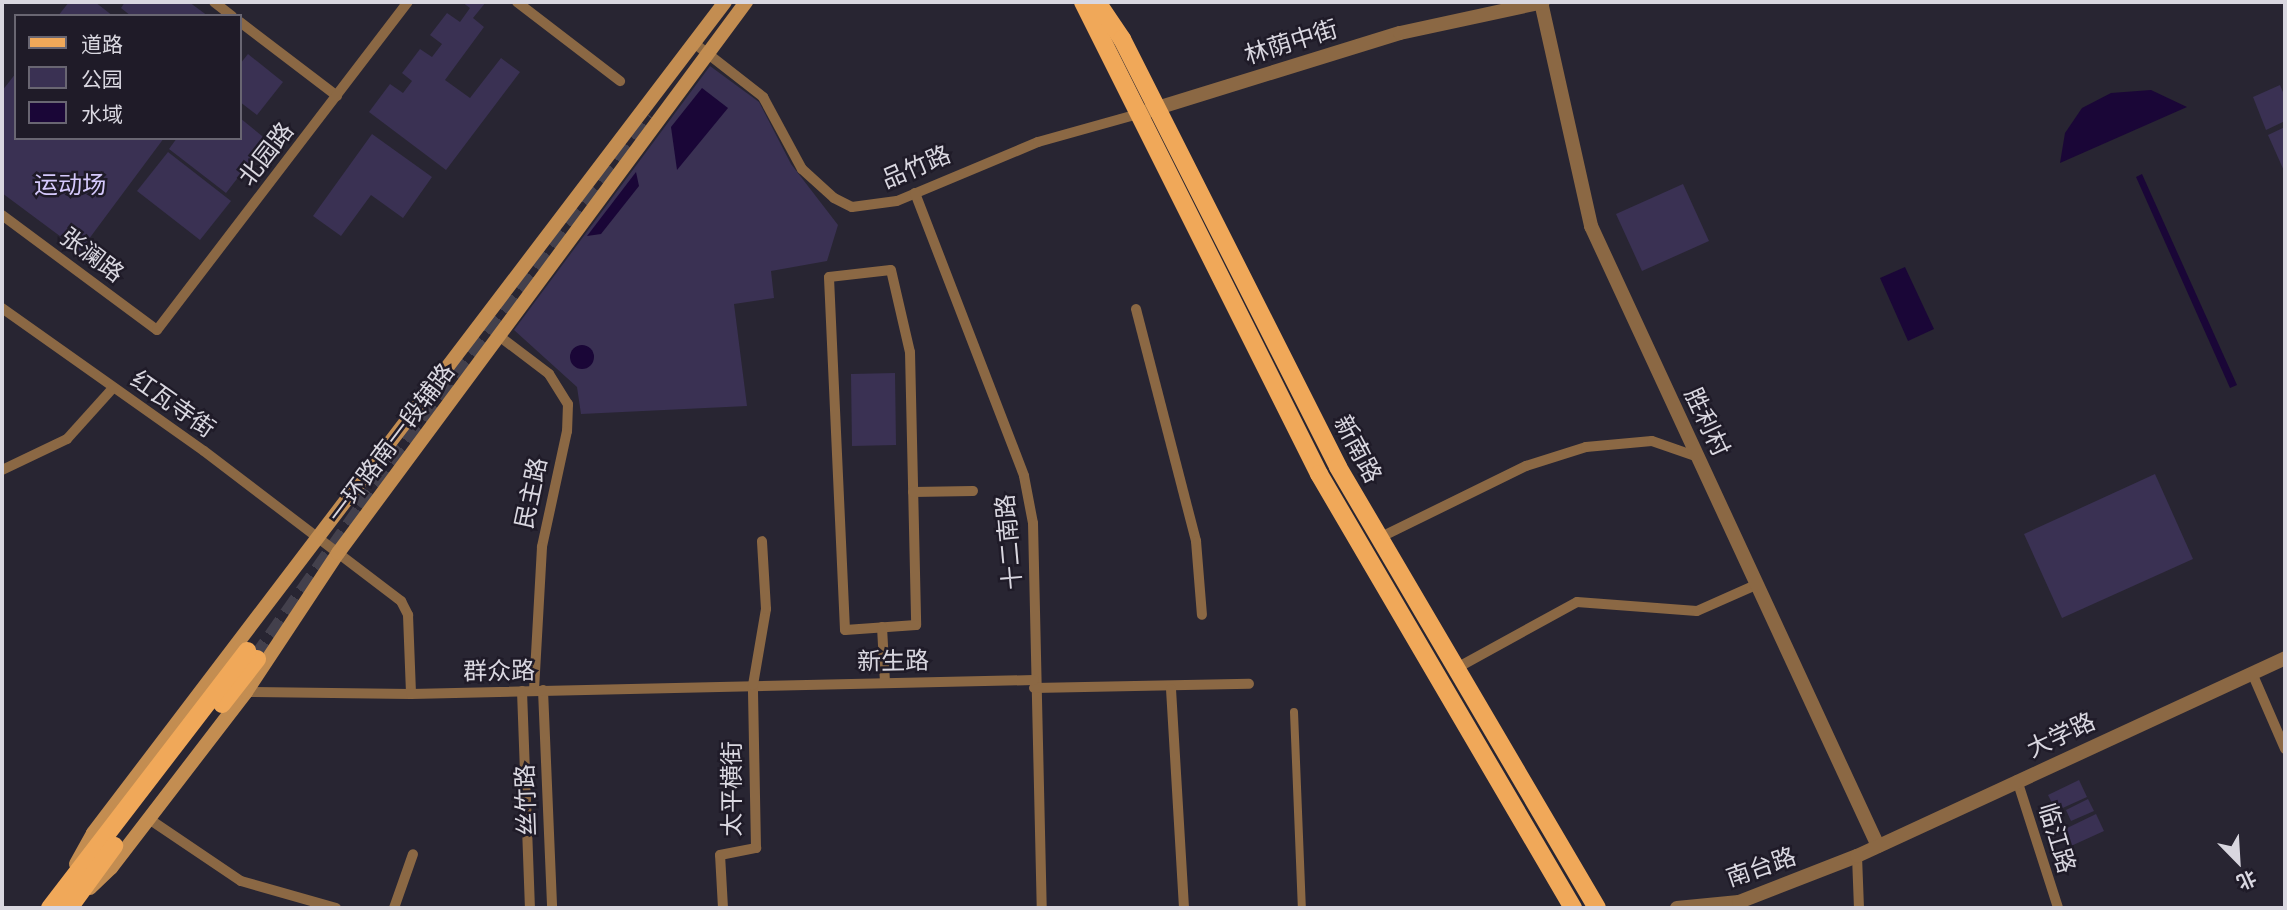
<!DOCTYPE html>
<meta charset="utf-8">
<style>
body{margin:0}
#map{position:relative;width:2287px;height:910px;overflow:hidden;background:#282532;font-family:Mulish,"Noto Sans SC",sans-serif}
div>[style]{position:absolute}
.green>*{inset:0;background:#3a3153}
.water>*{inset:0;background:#1a0637}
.round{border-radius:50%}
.primary-tunnel>*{height:18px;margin-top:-9px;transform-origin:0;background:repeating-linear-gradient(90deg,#43404c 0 18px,transparent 0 27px)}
.pedestrian>*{height:8px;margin:-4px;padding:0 4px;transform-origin:4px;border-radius:4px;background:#8b6844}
.minor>*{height:10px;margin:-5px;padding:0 5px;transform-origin:5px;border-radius:5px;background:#8b6844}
.tertiary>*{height:14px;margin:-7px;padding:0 7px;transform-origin:7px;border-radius:7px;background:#8b6844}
.secondary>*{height:14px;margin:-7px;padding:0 7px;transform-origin:7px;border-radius:7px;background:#c38d51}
.primary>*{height:18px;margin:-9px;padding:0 9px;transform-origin:9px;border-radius:9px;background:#f0a859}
span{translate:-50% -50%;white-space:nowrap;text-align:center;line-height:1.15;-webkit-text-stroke:5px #1f1b28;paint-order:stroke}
.street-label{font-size:24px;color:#d9d7e0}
.park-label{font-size:24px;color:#d5c9fc}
.frame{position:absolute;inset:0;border:4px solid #d9d7e0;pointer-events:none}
.legend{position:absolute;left:14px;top:14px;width:228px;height:126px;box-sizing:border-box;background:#1f1b28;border:2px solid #696672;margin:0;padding:9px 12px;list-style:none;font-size:21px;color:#d9d7e0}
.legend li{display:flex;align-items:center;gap:14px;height:35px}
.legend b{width:35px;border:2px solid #696672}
.north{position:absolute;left:2203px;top:826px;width:70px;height:70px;-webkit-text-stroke:5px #1f1b28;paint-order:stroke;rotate:156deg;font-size:19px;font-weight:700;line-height:28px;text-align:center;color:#d9d7e0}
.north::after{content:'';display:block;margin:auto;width:24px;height:32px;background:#d9d7e0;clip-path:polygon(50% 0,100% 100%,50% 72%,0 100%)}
</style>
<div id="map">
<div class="green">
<div style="clip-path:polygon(69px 2px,95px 2px,113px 16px,58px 16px)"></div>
<div style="clip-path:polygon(125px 2px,189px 2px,208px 16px,131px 16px,121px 8px)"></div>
<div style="clip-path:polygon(462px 2px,486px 2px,473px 18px,484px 27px,445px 80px,470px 98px,501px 58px,520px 72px,446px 170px,369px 112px,390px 84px,403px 93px,412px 81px,402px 73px,420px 49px,432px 57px,442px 44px,430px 35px,447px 13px,460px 22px,470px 8px)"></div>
<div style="clip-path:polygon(248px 54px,283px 82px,257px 115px,240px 102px,240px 64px)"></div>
<div style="clip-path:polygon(710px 66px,759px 102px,791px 164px,838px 225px,827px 261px,771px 271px,774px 298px,734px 304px,747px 406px,581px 414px,577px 387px,514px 330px)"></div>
<div style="clip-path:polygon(16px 73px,16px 138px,164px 138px,80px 251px,2px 193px,2px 91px)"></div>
<div style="clip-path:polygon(2280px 85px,2285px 97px,2285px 121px,2266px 130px,2253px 97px)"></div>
<div style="clip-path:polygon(240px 118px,267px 140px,226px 193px,169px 149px,177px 138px,240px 138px)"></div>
<div style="clip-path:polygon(2285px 127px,2285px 173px,2268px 135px)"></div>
<div style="clip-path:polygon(372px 134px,432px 177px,403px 218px,371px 195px,341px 236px,313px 216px)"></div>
<div style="clip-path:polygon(168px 152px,231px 201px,200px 240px,137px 191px)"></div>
<div style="clip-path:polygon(1683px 184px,1709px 241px,1642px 271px,1616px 214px)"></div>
<div style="clip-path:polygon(895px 373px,896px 445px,852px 446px,851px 374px)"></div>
<div style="clip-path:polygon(2155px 474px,2193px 559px,2062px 618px,2024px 534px)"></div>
<div style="clip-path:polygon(2079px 780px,2087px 797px,2056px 811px,2048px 795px)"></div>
<div style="clip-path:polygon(2088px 799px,2094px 811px,2071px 821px,2066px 810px)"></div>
<div style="clip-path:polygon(2096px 814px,2104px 831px,2071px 846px,2063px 830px)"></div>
</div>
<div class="water">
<div style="clip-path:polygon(702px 88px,728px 108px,677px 170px,671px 127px)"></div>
<div style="clip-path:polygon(2151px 90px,2187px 107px,2060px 163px,2065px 133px,2082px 108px,2111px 93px)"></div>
<div style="clip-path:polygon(636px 172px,639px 186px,601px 234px,587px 236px)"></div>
<div style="clip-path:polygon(2142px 174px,2237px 385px,2230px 388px,2136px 177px)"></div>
<div style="clip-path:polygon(1905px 267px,1934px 329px,1908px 341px,1880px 278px)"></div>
<div class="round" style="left:570px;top:345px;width:24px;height:24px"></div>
</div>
<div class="primary-tunnel">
<div style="left:357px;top:505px;width:487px;rotate:-53.3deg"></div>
<div style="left:257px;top:659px;width:197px;rotate:-54.9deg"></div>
</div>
<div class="pedestrian">
<div style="left:1294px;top:712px;width:196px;rotate:87.7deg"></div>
</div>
<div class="minor">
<div style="left:214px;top:2px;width:23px;rotate:38deg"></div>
<div style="left:517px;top:2px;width:130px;rotate:37.5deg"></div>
<div style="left:240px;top:22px;width:122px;rotate:37.3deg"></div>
<div style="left:694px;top:43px;width:88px;rotate:38deg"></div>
<div style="left:763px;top:97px;width:82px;rotate:61.6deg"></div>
<div style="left:802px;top:169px;width:43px;rotate:42.2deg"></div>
<div style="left:834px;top:198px;width:20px;rotate:27deg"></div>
<div style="left:852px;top:207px;width:45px;rotate:-7.6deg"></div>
<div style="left:897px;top:201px;width:153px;rotate:-22.7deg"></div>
<div style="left:1038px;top:142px;width:104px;rotate:-15.6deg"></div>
<div style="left:915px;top:193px;width:303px;rotate:68.9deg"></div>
<div style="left:1024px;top:476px;width:48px;rotate:79.2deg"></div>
<div style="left:1033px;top:523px;width:385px;rotate:88.7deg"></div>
<div style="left:2px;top:215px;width:193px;rotate:36.6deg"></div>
<div style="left:157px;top:330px;width:413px;rotate:-52.6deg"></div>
<div style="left:891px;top:270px;width:84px;rotate:77deg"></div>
<div style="left:910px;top:352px;width:273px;rotate:88.7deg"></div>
<div style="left:916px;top:625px;width:71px;rotate:176deg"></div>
<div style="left:845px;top:630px;width:353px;rotate:-92.6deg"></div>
<div style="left:829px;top:277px;width:62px;rotate:-6.4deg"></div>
<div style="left:2px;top:308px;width:247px;rotate:35.3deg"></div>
<div style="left:204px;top:451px;width:248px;rotate:37.3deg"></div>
<div style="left:401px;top:601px;width:16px;rotate:63deg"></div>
<div style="left:408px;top:615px;width:79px;rotate:87.8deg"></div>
<div style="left:1136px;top:309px;width:240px;rotate:75.5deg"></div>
<div style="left:1196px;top:541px;width:74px;rotate:85.4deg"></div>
<div style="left:499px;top:336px;width:63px;rotate:37.2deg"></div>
<div style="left:549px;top:374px;width:36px;rotate:58deg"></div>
<div style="left:568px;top:404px;width:27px;rotate:92deg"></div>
<div style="left:567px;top:431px;width:119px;rotate:102.2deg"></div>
<div style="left:542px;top:547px;width:143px;rotate:93.2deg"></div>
<div style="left:2px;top:470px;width:72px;rotate:-25.5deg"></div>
<div style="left:67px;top:439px;width:69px;rotate:-48deg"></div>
<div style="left:913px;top:492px;width:60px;rotate:-1deg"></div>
<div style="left:1379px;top:538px;width:164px;rotate:-26.1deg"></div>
<div style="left:1526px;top:466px;width:63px;rotate:-17.6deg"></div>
<div style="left:1586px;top:447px;width:66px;rotate:-5.2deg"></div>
<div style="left:1652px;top:441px;width:49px;rotate:19.2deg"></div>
<div style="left:882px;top:627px;width:55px;rotate:86.9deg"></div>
<div style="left:1455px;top:669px;width:139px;rotate:-28.8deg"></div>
<div style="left:1577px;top:602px;width:120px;rotate:4.3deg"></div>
<div style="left:1697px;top:611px;width:67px;rotate:-23.9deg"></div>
<div style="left:2252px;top:673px;width:83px;rotate:66.5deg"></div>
<div style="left:1034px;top:688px;width:215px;rotate:-1.1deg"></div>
<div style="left:1171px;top:689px;width:219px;rotate:86.6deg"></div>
<div style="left:543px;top:690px;width:218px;rotate:87.6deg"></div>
<div style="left:522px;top:691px;width:217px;rotate:87.9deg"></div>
<div style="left:246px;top:692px;width:165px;rotate:0.7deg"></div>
<div style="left:411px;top:694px;width:623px;rotate:-1.29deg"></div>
<div style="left:2017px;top:780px;width:134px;rotate:72.2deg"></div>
<div style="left:149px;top:819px;width:111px;rotate:34deg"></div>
<div style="left:241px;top:881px;width:99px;rotate:15.9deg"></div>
<div style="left:1857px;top:856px;width:52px;rotate:87.8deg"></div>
<div style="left:394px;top:908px;width:57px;rotate:-70.6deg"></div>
<div style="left:723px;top:908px;width:53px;rotate:-93.2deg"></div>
<div style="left:720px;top:855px;width:37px;rotate:-11deg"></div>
<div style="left:756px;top:848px;width:163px;rotate:-91.1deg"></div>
<div style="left:753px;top:685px;width:77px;rotate:-80.3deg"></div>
<div style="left:766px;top:609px;width:68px;rotate:-93.4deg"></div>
</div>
<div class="tertiary">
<div style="left:1541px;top:2px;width:230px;rotate:77.4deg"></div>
<div style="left:1591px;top:226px;width:683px;rotate:65.16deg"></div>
<div style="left:1138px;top:114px;width:274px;rotate:-17.2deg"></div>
<div style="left:1400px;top:33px;width:146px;rotate:-12.2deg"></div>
<div style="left:1677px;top:908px;width:62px;rotate:-5.5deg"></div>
<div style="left:1739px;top:902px;width:127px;rotate:-21.3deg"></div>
<div style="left:1857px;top:856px;width:472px;rotate:-24.8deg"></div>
</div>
<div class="secondary">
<div style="left:76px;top:864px;width:35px;rotate:-61deg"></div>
<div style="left:93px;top:833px;width:1044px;rotate:-52.75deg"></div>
<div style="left:90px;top:888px;width:29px;rotate:-44deg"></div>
<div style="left:111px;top:868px;width:222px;rotate:-52.5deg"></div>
<div style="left:246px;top:692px;width:167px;rotate:-56.5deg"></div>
<div style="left:338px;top:553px;width:686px;rotate:-53.48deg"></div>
</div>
<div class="primary">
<div style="left:1083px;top:2px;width:528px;rotate:63.43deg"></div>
<div style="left:1319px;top:474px;width:503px;rotate:59.66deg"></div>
<div style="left:1097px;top:2px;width:45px;rotate:56deg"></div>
<div style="left:1122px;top:39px;width:479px;rotate:63.2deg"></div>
<div style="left:1338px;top:467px;width:511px;rotate:59.57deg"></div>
<div style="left:222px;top:704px;width:57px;rotate:-52.1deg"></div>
<div style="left:50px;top:908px;width:324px;rotate:-52.5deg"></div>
<div style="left:69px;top:908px;width:77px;rotate:-54deg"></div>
</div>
<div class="street-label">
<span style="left:1291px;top:42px;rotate:-17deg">林荫中街</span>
<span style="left:266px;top:154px;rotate:-52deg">北园路</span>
<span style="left:916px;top:167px;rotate:-23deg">品竹路</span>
<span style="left:92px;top:255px;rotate:37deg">张澜路</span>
<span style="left:173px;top:404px;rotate:35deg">红瓦寺街</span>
<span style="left:1707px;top:422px;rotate:65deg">胜利村</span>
<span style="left:391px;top:443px;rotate:-53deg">一环路南一段辅路</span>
<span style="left:1358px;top:449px;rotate:62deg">新南路</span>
<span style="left:531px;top:493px;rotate:-78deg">民主路</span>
<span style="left:1009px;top:542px;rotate:-95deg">十二南路</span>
<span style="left:893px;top:661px;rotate:-1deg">新生路</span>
<span style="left:499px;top:671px;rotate:-1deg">群众路</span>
<span style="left:2061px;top:735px;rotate:-25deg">大学路</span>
<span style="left:732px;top:789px;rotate:-90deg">太平横街</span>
<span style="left:526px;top:800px;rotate:-92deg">丝竹路</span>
<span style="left:2057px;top:838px;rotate:73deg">临江路</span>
<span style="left:1761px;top:867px;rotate:-19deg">南台路</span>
</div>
<div class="park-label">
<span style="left:70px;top:185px">运动场</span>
</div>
<div class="frame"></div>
<ul class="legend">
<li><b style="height:9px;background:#f0a859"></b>道路</li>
<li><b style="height:19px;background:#3a3153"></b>公园</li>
<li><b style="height:19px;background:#1a0637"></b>水域</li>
</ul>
<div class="north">北</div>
</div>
